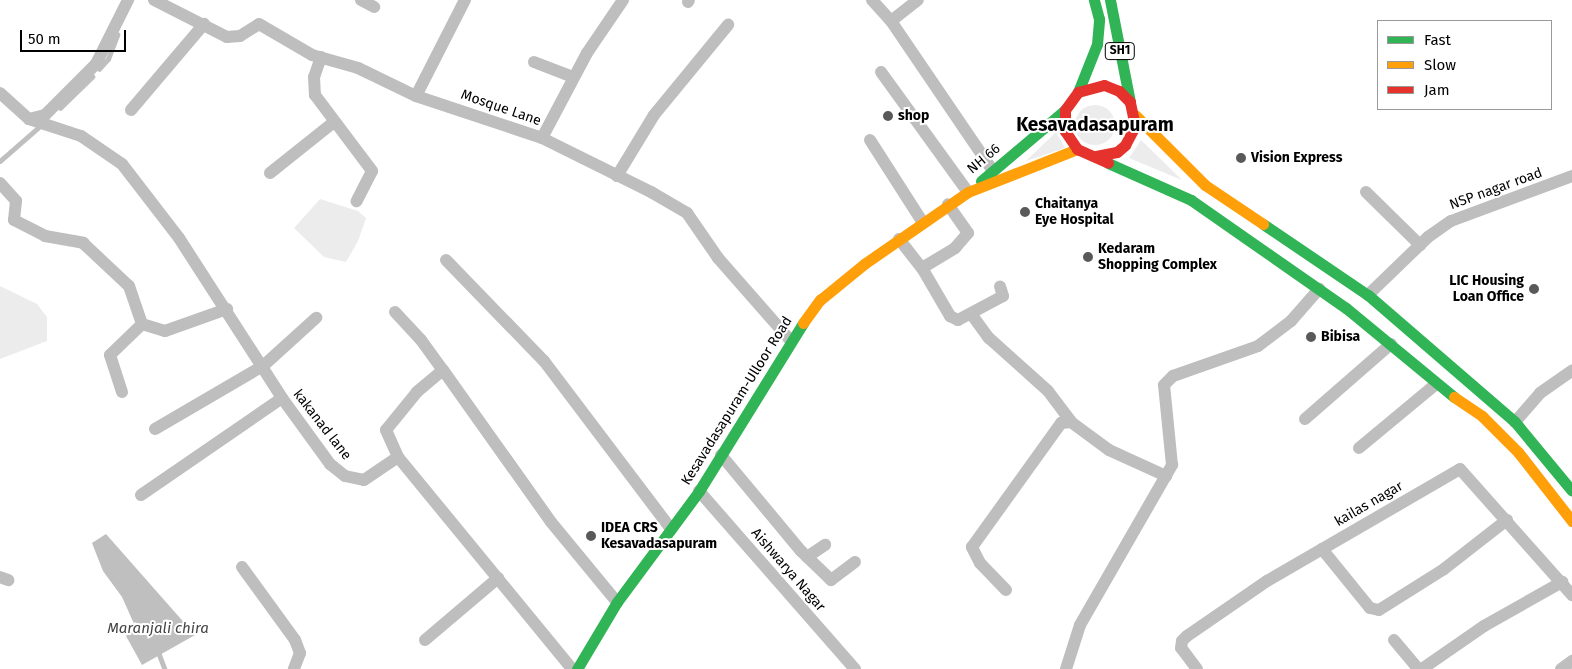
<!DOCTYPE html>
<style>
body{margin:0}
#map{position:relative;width:1572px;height:669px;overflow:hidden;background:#fff;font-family:"Fira Sans",sans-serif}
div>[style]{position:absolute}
.green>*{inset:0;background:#ececec}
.round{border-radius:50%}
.water>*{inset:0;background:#bfbfbf}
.stream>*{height:4.5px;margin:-2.25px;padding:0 2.25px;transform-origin:2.25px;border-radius:2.25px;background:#bfbfbf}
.street>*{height:12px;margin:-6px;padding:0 6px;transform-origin:6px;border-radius:6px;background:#bebebe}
.fast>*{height:11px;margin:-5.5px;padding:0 5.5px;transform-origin:5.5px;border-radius:5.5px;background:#30b455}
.slow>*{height:11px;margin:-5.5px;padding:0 5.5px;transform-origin:5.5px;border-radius:5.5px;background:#ff9f0a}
.jam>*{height:11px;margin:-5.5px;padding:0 5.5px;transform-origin:5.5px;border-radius:5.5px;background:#e5322d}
.dots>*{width:14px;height:14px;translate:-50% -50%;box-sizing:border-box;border:2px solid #fff;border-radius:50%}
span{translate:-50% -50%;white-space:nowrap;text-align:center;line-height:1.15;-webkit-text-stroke:4px #fff;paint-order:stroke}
.shield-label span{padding:1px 4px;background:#fff;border:1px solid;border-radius:4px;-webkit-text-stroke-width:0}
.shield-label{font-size:12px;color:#000;font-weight:700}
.street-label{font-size:14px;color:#000}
.poi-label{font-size:14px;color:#000;font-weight:700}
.left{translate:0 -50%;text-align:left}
.right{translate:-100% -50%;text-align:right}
.water-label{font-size:15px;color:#444;font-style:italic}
.district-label{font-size:19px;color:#000;font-weight:700}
.legend{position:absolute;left:1377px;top:20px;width:175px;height:90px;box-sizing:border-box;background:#fff;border:1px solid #999;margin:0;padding:6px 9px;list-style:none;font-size:15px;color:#000}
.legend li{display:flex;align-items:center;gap:10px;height:25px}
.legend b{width:25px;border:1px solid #999}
.scale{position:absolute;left:20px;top:30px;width:106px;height:22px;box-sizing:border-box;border:2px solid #000;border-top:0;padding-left:6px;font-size:15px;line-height:18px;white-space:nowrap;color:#000;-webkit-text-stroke:4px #fff;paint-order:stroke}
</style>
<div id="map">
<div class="green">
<div class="round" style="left:1075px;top:105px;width:40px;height:40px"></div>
<div style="clip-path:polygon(1056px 132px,1065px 148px,1026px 161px)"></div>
<div style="clip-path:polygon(1141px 140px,1182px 180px,1129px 158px)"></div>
<div style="clip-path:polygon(320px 199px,358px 211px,366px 218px,358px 241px,346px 262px,324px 257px,294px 228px)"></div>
<div style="clip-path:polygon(0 286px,37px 304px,47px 317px,47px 341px,0 359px)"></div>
</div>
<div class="water">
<div style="clip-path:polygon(106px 534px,195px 635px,142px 665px,126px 636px,135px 626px,122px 597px,103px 571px,92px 543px)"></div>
</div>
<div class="stream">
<div style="left:99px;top:69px;width:13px;rotate:-48deg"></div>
<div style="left:108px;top:59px;width:26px;rotate:-69deg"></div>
<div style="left:60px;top:108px;width:45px;rotate:-44.1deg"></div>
<div style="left:0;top:161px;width:52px;rotate:-41.1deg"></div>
<div style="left:158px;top:651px;width:19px;rotate:69deg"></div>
</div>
<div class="street">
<div style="left:154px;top:0;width:82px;rotate:26.9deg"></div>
<div style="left:227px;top:37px;width:13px;rotate:-4deg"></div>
<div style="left:240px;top:36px;width:22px;rotate:-32deg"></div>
<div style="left:259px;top:24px;width:61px;rotate:30.3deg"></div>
<div style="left:312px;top:55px;width:48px;rotate:15.8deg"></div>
<div style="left:358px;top:68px;width:64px;rotate:25.8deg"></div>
<div style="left:416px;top:96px;width:133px;rotate:18.4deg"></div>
<div style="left:542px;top:138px;width:122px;rotate:26.4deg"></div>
<div style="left:651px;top:192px;width:42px;rotate:30.3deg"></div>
<div style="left:687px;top:213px;width:55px;rotate:55.4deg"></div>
<div style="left:718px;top:258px;width:109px;rotate:48.7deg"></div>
<div style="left:361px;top:0;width:15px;rotate:28deg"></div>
<div style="left:872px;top:0;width:28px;rotate:48deg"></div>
<div style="left:891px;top:21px;width:181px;rotate:55.8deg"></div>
<div style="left:688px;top:2px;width:2px;rotate:-63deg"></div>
<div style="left:891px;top:21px;width:34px;rotate:-38deg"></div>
<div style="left:321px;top:57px;width:21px;rotate:109deg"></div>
<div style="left:314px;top:77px;width:18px;rotate:87deg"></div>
<div style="left:315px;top:95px;width:95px;rotate:53.1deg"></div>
<div style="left:372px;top:171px;width:34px;rotate:117deg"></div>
<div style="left:534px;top:62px;width:42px;rotate:21deg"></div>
<div style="left:881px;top:72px;width:148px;rotate:54.1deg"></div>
<div style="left:0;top:93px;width:39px;rotate:42deg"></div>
<div style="left:29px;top:119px;width:16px;rotate:-14deg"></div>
<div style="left:45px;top:115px;width:72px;rotate:-45deg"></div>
<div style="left:96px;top:64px;width:72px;rotate:-63.4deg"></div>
<div style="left:416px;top:96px;width:108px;rotate:-63deg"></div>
<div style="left:131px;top:110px;width:113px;rotate:-49.7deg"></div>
<div style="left:29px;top:119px;width:55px;rotate:18.1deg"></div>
<div style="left:81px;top:136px;width:50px;rotate:34.3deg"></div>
<div style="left:122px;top:164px;width:93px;rotate:52.4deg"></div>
<div style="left:179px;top:238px;width:190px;rotate:57.2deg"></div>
<div style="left:282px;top:398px;width:82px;rotate:54deg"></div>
<div style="left:330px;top:464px;width:19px;rotate:39deg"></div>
<div style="left:345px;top:476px;width:19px;rotate:12deg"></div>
<div style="left:364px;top:480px;width:41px;rotate:-34.1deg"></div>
<div style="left:398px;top:457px;width:274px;rotate:50.6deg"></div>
<div style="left:542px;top:138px;width:96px;rotate:-62.1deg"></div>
<div style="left:587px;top:53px;width:64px;rotate:-55.8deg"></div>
<div style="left:870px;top:140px;width:98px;rotate:57.4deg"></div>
<div style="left:270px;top:173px;width:82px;rotate:-38.6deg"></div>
<div style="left:617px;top:176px;width:71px;rotate:-58.8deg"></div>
<div style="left:654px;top:115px;width:117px;rotate:-50.6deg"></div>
<div style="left:0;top:183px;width:24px;rotate:48deg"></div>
<div style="left:16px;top:201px;width:19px;rotate:96deg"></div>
<div style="left:14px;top:220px;width:35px;rotate:27deg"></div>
<div style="left:45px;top:236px;width:39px;rotate:10deg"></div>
<div style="left:83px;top:243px;width:63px;rotate:43.1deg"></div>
<div style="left:129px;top:286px;width:40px;rotate:71.1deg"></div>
<div style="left:1366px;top:192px;width:76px;rotate:44.5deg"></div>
<div style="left:899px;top:239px;width:37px;rotate:52deg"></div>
<div style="left:922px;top:268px;width:56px;rotate:59.7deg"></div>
<div style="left:950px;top:316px;width:9px;rotate:27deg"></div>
<div style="left:958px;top:320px;width:51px;rotate:-28.1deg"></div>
<div style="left:1003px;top:296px;width:10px;rotate:-107deg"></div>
<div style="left:446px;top:260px;width:141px;rotate:45.9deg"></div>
<div style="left:544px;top:361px;width:211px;rotate:52.9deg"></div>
<div style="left:922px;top:268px;width:39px;rotate:-31deg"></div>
<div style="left:955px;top:248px;width:20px;rotate:-49deg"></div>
<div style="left:968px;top:233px;width:35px;rotate:-125deg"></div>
<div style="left:1368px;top:295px;width:83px;rotate:-44deg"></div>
<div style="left:1428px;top:237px;width:28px;rotate:-35deg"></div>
<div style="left:1451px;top:221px;width:129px;rotate:-20.4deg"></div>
<div style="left:395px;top:312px;width:38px;rotate:47deg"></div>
<div style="left:421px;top:340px;width:37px;rotate:54deg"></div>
<div style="left:443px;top:370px;width:34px;rotate:140deg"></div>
<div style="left:417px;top:392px;width:49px;rotate:129.2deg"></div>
<div style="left:386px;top:430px;width:30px;rotate:66deg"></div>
<div style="left:972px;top:315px;width:29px;rotate:54deg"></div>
<div style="left:989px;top:338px;width:79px;rotate:41.9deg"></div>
<div style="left:1048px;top:391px;width:39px;rotate:53deg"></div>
<div style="left:443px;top:370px;width:186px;rotate:54.6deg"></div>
<div style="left:551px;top:522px;width:104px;rotate:50.5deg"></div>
<div style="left:122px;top:392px;width:39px;rotate:-108deg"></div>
<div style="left:110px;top:355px;width:45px;rotate:-44.1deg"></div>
<div style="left:142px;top:324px;width:24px;rotate:17deg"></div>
<div style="left:165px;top:331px;width:66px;rotate:-19.5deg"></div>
<div style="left:1305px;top:419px;width:114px;rotate:-41.1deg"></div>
<div style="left:1515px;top:422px;width:38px;rotate:-49deg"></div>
<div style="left:1540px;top:393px;width:39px;rotate:-35deg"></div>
<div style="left:155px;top:429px;width:125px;rotate:-30.3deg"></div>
<div style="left:263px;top:366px;width:72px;rotate:-42.2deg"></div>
<div style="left:1359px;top:448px;width:100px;rotate:-39.7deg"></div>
<div style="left:721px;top:455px;width:125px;rotate:50.2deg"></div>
<div style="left:801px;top:551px;width:42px;rotate:44deg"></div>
<div style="left:831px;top:580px;width:30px;rotate:-37deg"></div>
<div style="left:699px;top:491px;width:237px;rotate:48.8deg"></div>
<div style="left:141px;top:495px;width:171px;rotate:-34.5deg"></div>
<div style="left:1322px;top:549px;width:76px;rotate:50.9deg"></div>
<div style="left:1370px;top:608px;width:9px;rotate:13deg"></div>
<div style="left:1379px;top:610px;width:77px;rotate:-32.2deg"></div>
<div style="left:1444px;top:569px;width:80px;rotate:-37.9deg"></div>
<div style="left:807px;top:557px;width:22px;rotate:-34deg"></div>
<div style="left:242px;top:567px;width:90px;rotate:54deg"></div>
<div style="left:295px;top:640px;width:14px;rotate:69deg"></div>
<div style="left:300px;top:653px;width:17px;rotate:111deg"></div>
<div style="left:0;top:577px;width:9px;rotate:21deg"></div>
<div style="left:1006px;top:590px;width:37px;rotate:-134deg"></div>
<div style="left:980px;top:563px;width:18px;rotate:-117deg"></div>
<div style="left:972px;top:547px;width:153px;rotate:-54.3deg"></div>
<div style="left:1061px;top:423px;width:10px;rotate:-6deg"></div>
<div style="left:1071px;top:422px;width:47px;rotate:36.4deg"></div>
<div style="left:1109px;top:450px;width:63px;rotate:24.5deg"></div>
<div style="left:425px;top:640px;width:96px;rotate:-40.3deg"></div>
<div style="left:1394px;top:640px;width:38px;rotate:50deg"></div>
<div style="left:1066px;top:669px;width:46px;rotate:-72.3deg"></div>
<div style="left:1080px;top:625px;width:185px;rotate:-60.1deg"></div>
<div style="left:1172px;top:465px;width:80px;rotate:-95.7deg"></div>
<div style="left:1164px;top:385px;width:13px;rotate:-45deg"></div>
<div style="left:1173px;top:376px;width:90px;rotate:-19.4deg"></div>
<div style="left:1258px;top:346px;width:41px;rotate:-37.1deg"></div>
<div style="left:1291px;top:321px;width:43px;rotate:-48.8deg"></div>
<div style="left:1197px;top:669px;width:26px;rotate:-127deg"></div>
<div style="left:1181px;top:648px;width:7px;rotate:-82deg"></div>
<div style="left:1182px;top:641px;width:7px;rotate:-45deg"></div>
<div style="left:1187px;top:636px;width:97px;rotate:-34.5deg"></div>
<div style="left:1267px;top:581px;width:223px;rotate:-30.1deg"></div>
<div style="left:1460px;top:469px;width:169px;rotate:48.4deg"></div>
<div style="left:1422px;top:669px;width:75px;rotate:-34.7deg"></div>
<div style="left:1484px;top:626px;width:90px;rotate:-29.4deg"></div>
<div style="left:1561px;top:669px;width:14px;rotate:-36deg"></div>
</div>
<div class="fast">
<div style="left:1110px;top:0;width:104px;rotate:78.9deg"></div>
<div style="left:1078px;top:92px;width:52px;rotate:-68.4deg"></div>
<div style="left:1097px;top:44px;width:25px;rotate:-85deg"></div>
<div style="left:1099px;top:19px;width:20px;rotate:-105deg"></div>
<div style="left:1108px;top:163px;width:91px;rotate:24deg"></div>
<div style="left:1191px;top:200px;width:189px;rotate:34.9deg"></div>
<div style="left:1346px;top:308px;width:140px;rotate:39.5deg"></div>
<div style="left:981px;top:181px;width:110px;rotate:-40.2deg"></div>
<div style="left:1263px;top:224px;width:127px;rotate:34.1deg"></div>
<div style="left:1368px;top:295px;width:194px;rotate:40.8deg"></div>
<div style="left:1515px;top:422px;width:89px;rotate:50.4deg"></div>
<div style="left:577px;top:669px;width:78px;rotate:-59.2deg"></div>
<div style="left:617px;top:602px;width:138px;rotate:-53.5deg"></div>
<div style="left:699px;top:491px;width:198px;rotate:-58.2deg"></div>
</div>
<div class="slow">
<div style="left:1135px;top:115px;width:99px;rotate:45deg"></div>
<div style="left:1205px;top:185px;width:70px;rotate:33.9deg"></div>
<div style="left:803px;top:323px;width:29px;rotate:-54deg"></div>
<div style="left:820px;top:300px;width:57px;rotate:-39.3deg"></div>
<div style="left:864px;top:264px;width:126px;rotate:-34.7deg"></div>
<div style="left:968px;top:192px;width:117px;rotate:-21.5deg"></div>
<div style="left:1454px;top:397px;width:34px;rotate:34deg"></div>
<div style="left:1482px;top:416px;width:51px;rotate:45deg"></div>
<div style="left:1518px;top:452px;width:88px;rotate:52deg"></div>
</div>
<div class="jam">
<div style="left:1096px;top:156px;width:21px;rotate:-11deg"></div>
<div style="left:1117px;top:152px;width:11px;rotate:-41deg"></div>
<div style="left:1125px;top:145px;width:21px;rotate:-62deg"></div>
<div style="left:1135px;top:126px;width:25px;rotate:-102deg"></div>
<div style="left:1130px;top:102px;width:16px;rotate:-135deg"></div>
<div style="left:1119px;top:91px;width:16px;rotate:-158deg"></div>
<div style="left:1104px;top:85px;width:27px;rotate:165deg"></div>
<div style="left:1078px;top:92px;width:22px;rotate:126deg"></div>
<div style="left:1065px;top:110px;width:21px;rotate:90deg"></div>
<div style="left:1065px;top:131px;width:22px;rotate:56deg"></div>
<div style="left:1077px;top:149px;width:34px;rotate:24deg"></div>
</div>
<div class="dots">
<div style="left:888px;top:116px;background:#595959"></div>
<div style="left:1241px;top:158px;background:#595959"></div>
<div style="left:1025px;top:212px;background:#595959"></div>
<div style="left:1088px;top:257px;background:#595959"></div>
<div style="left:1534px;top:289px;background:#595959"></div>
<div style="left:1311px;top:337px;background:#595959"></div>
<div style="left:591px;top:536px;background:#595959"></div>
</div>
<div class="shield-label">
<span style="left:1120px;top:51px">SH1</span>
</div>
<div class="street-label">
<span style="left:501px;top:108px;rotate:19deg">Mosque Lane</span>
<span style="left:984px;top:159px;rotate:-40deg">NH 66</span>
<span style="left:1496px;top:189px;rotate:-20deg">NSP nagar road</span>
<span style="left:737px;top:401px;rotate:-58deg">Kesavadasapuram-Ulloor Road</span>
<span style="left:322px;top:425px;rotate:52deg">kakanad lane</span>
<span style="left:1369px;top:504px;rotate:-30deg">kailas nagar</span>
<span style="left:788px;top:570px;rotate:49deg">Aishwarya Nagar</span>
</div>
<div class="poi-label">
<span class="left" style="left:898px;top:116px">shop</span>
<span class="left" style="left:1251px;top:158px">Vision Express</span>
<span class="left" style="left:1035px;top:212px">Chaitanya<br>Eye Hospital</span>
<span class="left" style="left:1098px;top:257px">Kedaram<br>Shopping Complex</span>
<span class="right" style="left:1524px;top:289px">LIC Housing<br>Loan Office</span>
<span class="left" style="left:1321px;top:337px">Bibisa</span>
<span class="left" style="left:601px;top:536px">IDEA CRS<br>Kesavadasapuram</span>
</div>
<div class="water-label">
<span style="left:158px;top:629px">Maranjali chira</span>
</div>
<div class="district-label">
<span style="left:1095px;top:125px">Kesavadasapuram</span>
</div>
<ul class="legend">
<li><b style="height:6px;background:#30b455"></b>Fast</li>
<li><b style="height:6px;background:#ff9f0a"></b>Slow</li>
<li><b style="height:6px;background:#e5322d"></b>Jam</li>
</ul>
<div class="scale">50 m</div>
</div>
